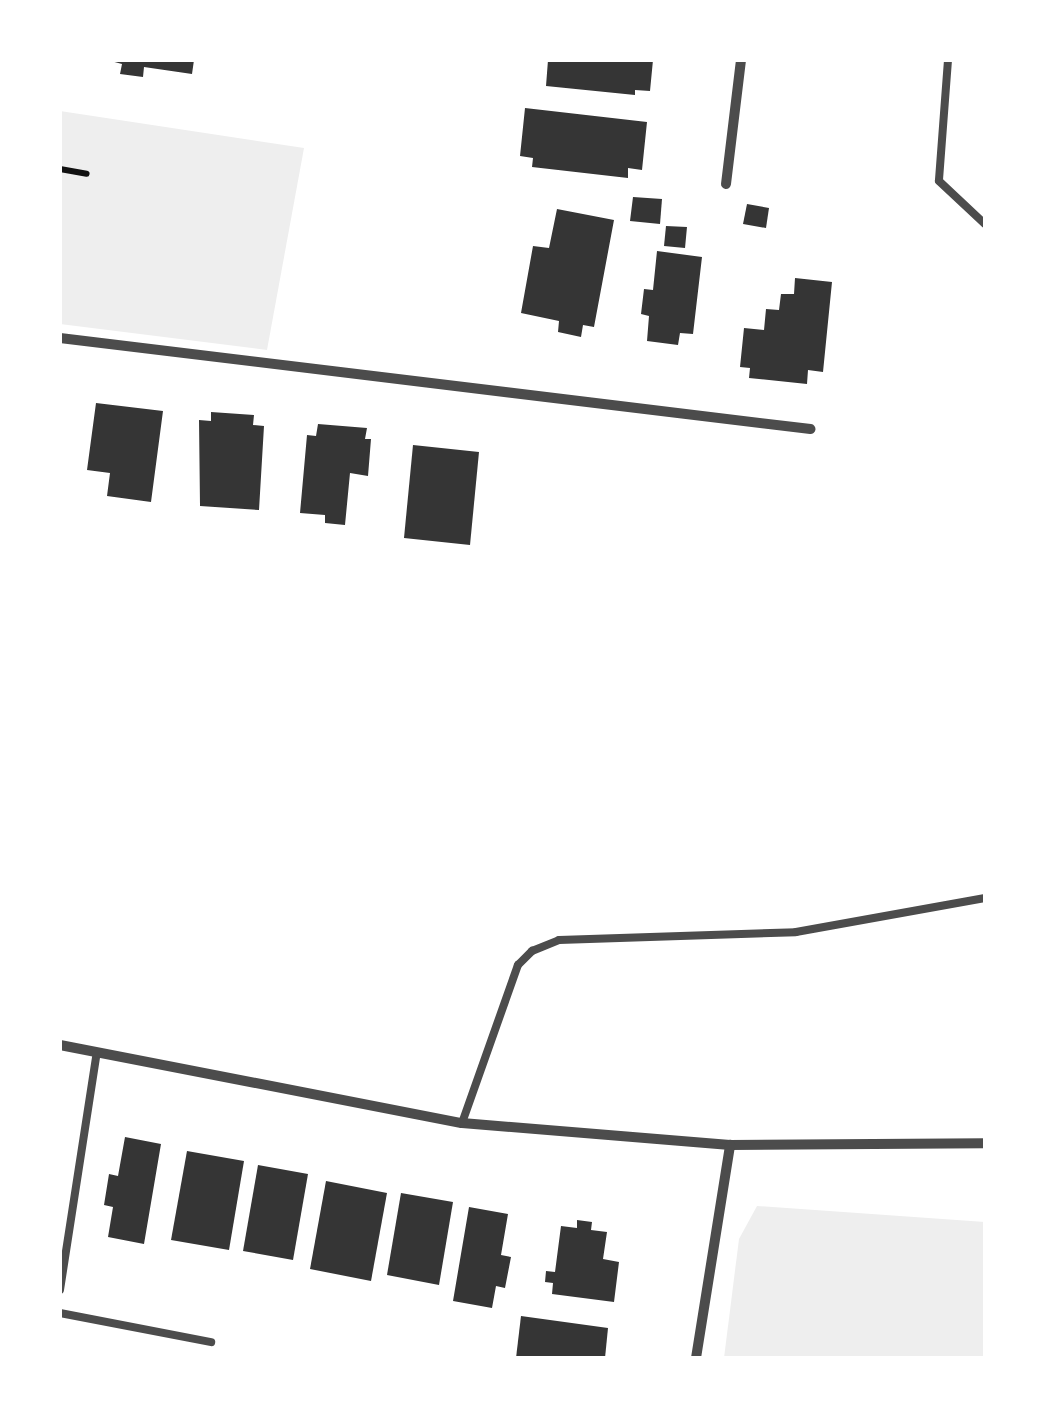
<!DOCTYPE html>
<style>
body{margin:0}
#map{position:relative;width:1045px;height:1418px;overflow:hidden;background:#fff;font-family:Mulish,sans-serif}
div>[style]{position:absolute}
.green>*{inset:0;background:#eee}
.building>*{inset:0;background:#353535}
.path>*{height:6px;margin:-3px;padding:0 3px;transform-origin:3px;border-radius:3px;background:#111}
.service>*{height:8px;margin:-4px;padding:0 4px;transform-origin:4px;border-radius:4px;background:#4c4c4c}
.minor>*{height:10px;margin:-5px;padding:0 5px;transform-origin:5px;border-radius:5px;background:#4c4c4c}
span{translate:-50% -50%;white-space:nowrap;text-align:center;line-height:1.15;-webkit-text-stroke:10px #fff;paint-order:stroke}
.frame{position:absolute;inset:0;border:62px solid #fff;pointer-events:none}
</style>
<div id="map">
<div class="green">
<div style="clip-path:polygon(60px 111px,304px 148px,267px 350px,60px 324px)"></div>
<div style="clip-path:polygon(757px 1206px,985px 1222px,985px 1358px,724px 1358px,739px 1239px)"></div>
</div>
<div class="building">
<div style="clip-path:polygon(107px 60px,194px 60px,192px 74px,144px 67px,143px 77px,120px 74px,122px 64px)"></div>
<div style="clip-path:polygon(548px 60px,653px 60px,650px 91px,635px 90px,635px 95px,546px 86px)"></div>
<div style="clip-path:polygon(525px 108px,647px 122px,642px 170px,628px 168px,628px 178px,532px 167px,533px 158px,520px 156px)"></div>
<div style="clip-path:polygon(633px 197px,662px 199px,660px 224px,630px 221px)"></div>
<div style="clip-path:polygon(747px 204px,769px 208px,766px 228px,743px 224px)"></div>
<div style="clip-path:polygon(557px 209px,614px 220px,594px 327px,583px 325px,581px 337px,558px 332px,559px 321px,521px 313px,533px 246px,549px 248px)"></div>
<div style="clip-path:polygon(666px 226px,687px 227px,685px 248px,664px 246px)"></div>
<div style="clip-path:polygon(657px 251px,702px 257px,693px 334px,680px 333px,678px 345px,647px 341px,649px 316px,641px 314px,644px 289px,653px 290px)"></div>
<div style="clip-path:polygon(795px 278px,832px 282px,823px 372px,808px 370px,807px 384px,749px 378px,750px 368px,740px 367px,744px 328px,764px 330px,766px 309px,779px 310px,781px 294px,794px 294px)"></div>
<div style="clip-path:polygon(96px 403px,163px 411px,151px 502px,107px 496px,110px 473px,87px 470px)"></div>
<div style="clip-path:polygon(211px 412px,254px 415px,253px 425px,264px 426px,259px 510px,200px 506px,199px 420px,211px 421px)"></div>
<div style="clip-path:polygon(318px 424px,367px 428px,365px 439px,371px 439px,368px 476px,350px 473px,345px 525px,325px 523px,325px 515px,300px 513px,307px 435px,316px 436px)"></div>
<div style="clip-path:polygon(413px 445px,479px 452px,470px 545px,404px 538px)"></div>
<div style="clip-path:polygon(125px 1137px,161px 1144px,144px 1244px,108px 1237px,113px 1207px,104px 1205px,109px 1174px,118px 1176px)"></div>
<div style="clip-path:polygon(187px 1151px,244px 1161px,229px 1250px,171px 1240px)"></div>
<div style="clip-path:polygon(258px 1165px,308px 1174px,293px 1260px,243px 1251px)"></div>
<div style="clip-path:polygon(326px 1181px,387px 1193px,371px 1281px,310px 1269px)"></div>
<div style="clip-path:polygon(401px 1193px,453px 1202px,439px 1285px,387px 1275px)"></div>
<div style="clip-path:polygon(469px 1207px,508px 1214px,501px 1255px,511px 1257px,505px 1288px,496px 1286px,492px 1308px,453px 1301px)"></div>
<div style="clip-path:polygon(577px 1220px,592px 1222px,591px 1230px,607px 1232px,603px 1259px,619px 1262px,614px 1302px,552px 1294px,553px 1283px,545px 1282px,546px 1271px,555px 1272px,561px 1226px,577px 1228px)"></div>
<div style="clip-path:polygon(521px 1316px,608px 1328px,605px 1358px,516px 1358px)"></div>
</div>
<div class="path">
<div style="left:60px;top:169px;width:27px;rotate:10deg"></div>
</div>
<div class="service">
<div style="left:948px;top:60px;width:121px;rotate:94.3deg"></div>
<div style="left:939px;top:181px;width:63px;rotate:43.1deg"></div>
<div style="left:462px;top:1123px;width:168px;rotate:-70.5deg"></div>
<div style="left:518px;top:965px;width:20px;rotate:-45deg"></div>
<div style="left:532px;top:951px;width:29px;rotate:-22deg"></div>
<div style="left:559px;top:940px;width:237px;rotate:-1.9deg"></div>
<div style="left:796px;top:932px;width:192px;rotate:-10.2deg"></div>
<div style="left:60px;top:1290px;width:241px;rotate:-81.2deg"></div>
<div style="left:60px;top:1313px;width:154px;rotate:10.9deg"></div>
</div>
<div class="minor">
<div style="left:726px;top:184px;width:125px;rotate:-83.1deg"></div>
<div style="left:60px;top:338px;width:756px;rotate:6.92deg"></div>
<div style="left:60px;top:1045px;width:409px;rotate:11deg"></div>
<div style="left:462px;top:1123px;width:269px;rotate:4.7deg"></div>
<div style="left:730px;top:1145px;width:255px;rotate:-0.4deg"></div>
<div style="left:696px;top:1358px;width:216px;rotate:-80.9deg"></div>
</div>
<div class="frame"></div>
</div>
